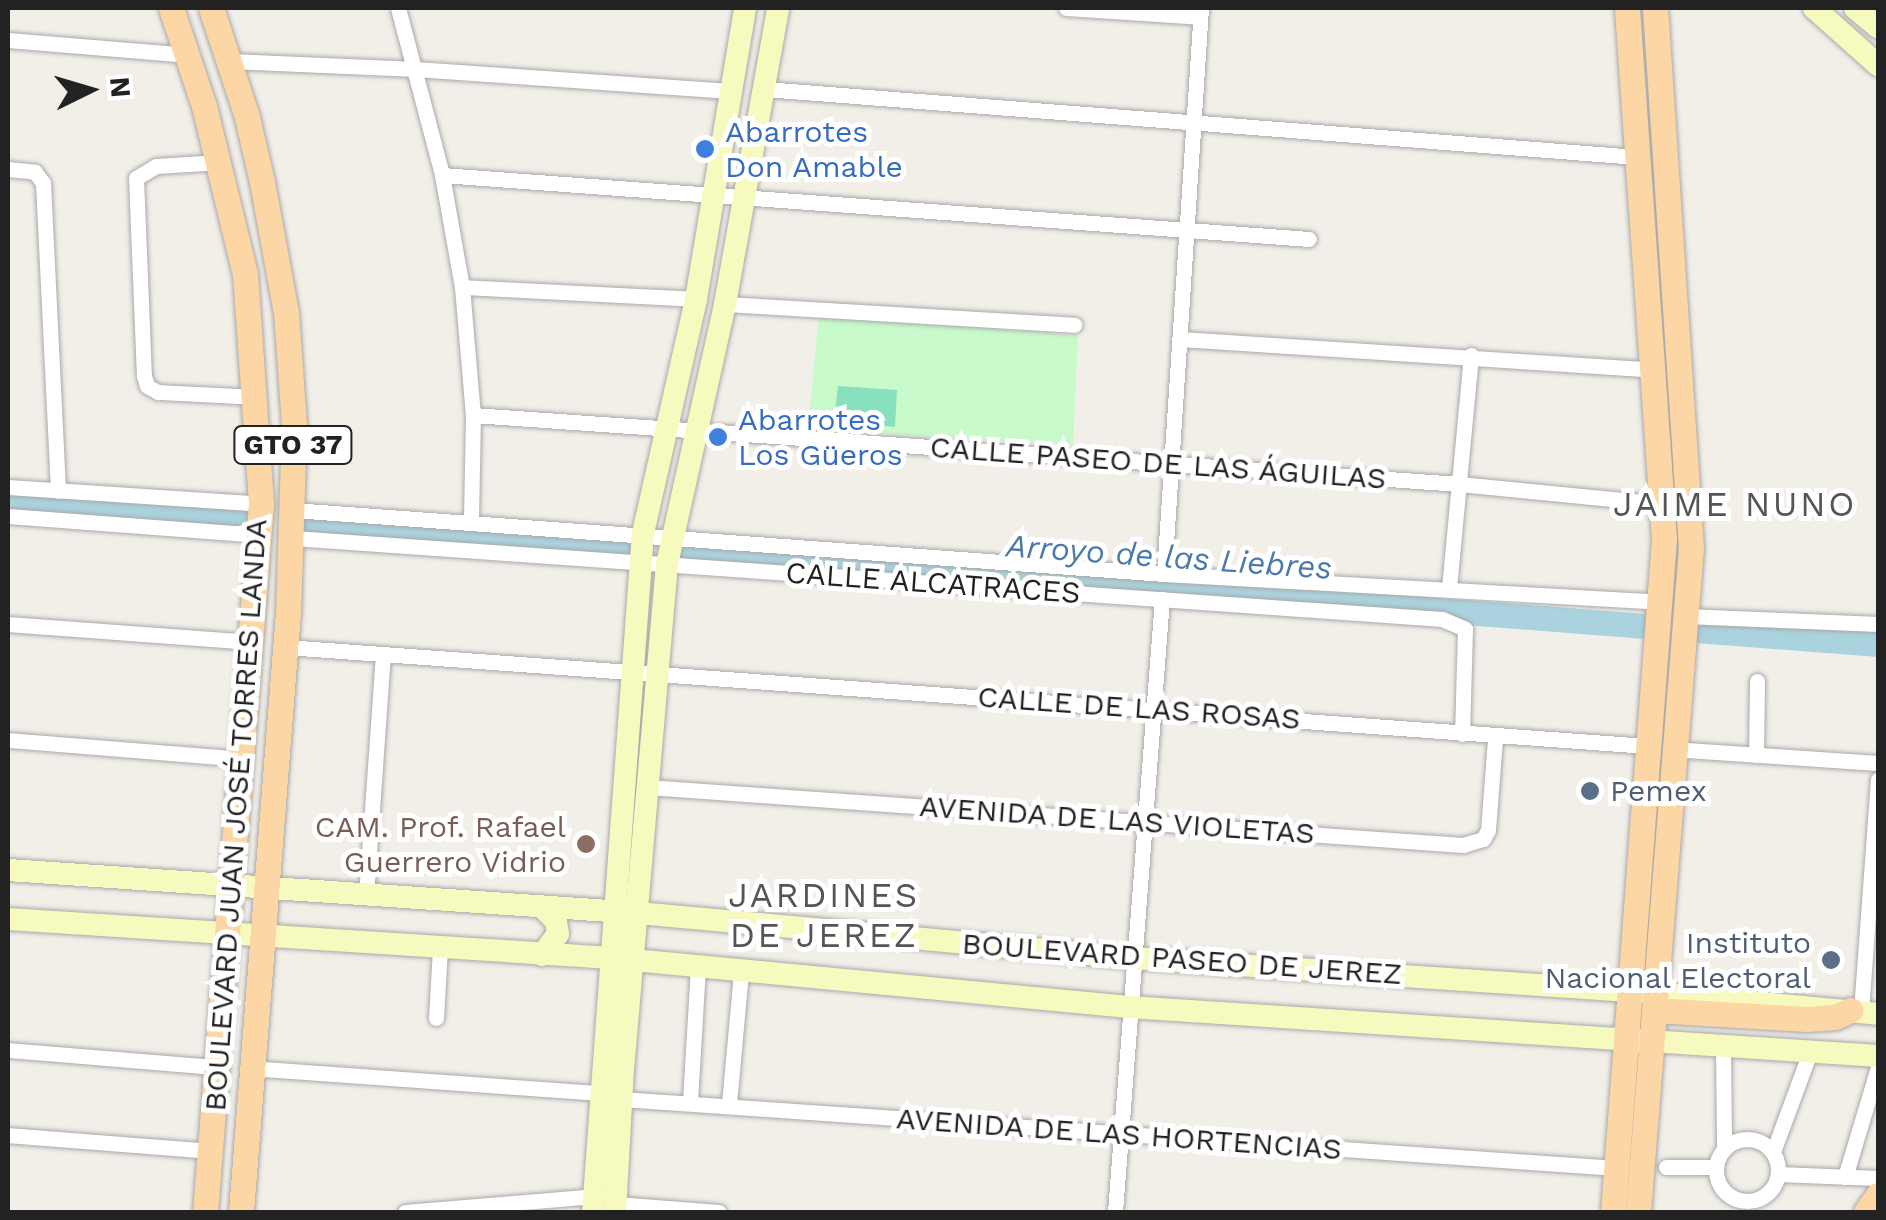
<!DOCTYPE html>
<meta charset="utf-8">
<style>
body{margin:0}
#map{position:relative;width:1886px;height:1220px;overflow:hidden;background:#f2efe9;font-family:"Work Sans",sans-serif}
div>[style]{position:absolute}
.park>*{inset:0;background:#c8facc}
.pitch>*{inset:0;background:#88e0be}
.river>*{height:25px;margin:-12.5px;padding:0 12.5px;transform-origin:12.5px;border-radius:12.5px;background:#aad3df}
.roads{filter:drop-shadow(0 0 2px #a9a9a9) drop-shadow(0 0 2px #a9a9a9)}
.street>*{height:15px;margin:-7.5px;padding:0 7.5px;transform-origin:7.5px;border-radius:7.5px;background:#fff}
.street>.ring{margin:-7.5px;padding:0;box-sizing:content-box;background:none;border:15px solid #fff;border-radius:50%}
.secondary>*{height:22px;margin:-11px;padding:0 11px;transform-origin:11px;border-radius:11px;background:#f7fabf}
.primary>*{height:25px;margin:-12.5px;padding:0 12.5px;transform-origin:12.5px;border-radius:12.5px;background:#fcd6a4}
.dots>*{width:28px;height:28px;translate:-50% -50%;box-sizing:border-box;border:5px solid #fff;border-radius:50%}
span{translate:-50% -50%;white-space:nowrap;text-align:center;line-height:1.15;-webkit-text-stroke:10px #fff;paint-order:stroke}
.shield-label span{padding:2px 8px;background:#fff;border:2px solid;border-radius:8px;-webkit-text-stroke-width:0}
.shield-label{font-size:28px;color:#222;font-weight:700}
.shop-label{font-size:30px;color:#366cbe}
.left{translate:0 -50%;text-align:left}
.street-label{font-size:30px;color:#222}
.service-label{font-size:30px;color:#4e5e75}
.right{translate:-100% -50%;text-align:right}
.education-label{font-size:30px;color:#785e54}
.water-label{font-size:32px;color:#4a7aab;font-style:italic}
.quarter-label{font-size:35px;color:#555;letter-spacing:2.5px}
.frame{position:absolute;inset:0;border:10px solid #222;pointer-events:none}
.north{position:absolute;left:40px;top:40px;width:100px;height:100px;-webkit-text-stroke:8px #fff;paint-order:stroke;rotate:85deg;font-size:28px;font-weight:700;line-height:40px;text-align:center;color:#222}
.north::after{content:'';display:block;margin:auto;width:35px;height:45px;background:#222;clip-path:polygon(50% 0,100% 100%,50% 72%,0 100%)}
</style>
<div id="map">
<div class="park">
<div style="clip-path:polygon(819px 313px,1078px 336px,1073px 445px,808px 429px)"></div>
</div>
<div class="pitch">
<div style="clip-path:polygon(838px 386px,897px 390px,895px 427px,834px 422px)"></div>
</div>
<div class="river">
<div style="left:8px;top:500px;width:239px;rotate:4.3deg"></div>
<div style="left:307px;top:523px;width:320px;rotate:4.5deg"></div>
<div style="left:688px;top:552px;width:960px;rotate:4.42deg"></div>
<div style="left:1697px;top:630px;width:182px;rotate:4.4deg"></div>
</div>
<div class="roads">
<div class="street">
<div style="left:398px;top:8px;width:173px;rotate:75.2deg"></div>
<div style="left:442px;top:175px;width:114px;rotate:79.9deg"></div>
<div style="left:462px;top:287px;width:128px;rotate:85.1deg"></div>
<div style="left:473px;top:415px;width:106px;rotate:91.1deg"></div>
<div style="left:1066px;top:8px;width:134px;rotate:3.8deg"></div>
<div style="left:8px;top:40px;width:182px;rotate:4.7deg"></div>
<div style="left:230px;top:61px;width:186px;rotate:2.5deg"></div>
<div style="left:416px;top:69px;width:318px;rotate:4deg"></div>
<div style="left:765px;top:89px;width:875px;rotate:4.46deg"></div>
<div style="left:220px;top:162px;width:64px;rotate:176.4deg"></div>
<div style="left:156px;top:166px;width:23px;rotate:149deg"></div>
<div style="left:136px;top:178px;width:198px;rotate:87.7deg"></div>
<div style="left:144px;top:376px;width:10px;rotate:73deg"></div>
<div style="left:147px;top:386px;width:13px;rotate:29deg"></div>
<div style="left:158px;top:392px;width:98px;rotate:2.9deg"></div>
<div style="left:8px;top:169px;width:27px;rotate:6deg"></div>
<div style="left:35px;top:172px;width:14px;rotate:54deg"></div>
<div style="left:43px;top:183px;width:308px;rotate:87.2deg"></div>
<div style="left:442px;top:175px;width:869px;rotate:4.22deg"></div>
<div style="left:462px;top:287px;width:234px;rotate:2.9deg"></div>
<div style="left:725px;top:304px;width:350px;rotate:3.4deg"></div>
<div style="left:1180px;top:339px;width:476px;rotate:3.7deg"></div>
<div style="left:473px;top:415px;width:988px;rotate:4deg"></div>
<div style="left:1459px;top:484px;width:205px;rotate:5.6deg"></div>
<div style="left:8px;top:487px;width:254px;rotate:3.8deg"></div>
<div style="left:293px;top:510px;width:873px;rotate:4.2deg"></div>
<div style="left:1164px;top:574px;width:497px;rotate:3.2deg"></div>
<div style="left:8px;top:516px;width:253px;rotate:4.3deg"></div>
<div style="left:293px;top:538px;width:1152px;rotate:4.03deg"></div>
<div style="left:1442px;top:619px;width:25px;rotate:23deg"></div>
<div style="left:1465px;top:629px;width:105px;rotate:91.6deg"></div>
<div style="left:1164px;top:574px;width:567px;rotate:-86.26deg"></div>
<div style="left:1449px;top:588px;width:234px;rotate:-84.6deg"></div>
<div style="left:1686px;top:616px;width:192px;rotate:2.4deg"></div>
<div style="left:8px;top:624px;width:244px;rotate:4.2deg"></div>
<div style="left:286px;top:647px;width:1365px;rotate:4.16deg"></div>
<div style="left:8px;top:740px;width:236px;rotate:4.6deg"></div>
<div style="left:1672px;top:749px;width:206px;rotate:3.9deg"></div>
<div style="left:1756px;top:755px;width:74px;rotate:-89.2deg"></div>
<div style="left:647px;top:787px;width:818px;rotate:4.07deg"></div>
<div style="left:1463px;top:845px;width:21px;rotate:-17deg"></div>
<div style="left:1483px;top:839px;width:10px;rotate:-61deg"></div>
<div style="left:1488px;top:830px;width:92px;rotate:-85.6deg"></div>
<div style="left:366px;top:896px;width:242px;rotate:-86deg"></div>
<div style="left:1861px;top:1011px;width:232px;rotate:-85.8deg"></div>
<div style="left:436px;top:1018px;width:70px;rotate:-86.7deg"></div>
<div style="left:1723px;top:1046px;width:103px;rotate:89.4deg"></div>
<div style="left:8px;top:1050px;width:209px;rotate:4.7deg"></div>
<div style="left:250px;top:1068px;width:351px;rotate:4.1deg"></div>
<div style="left:621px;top:1099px;width:998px;rotate:3.96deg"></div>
<div style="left:690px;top:1101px;width:133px;rotate:-86.6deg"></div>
<div style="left:729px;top:1104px;width:133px;rotate:-84.8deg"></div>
<div style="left:8px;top:1135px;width:203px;rotate:4.5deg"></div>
<div class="ring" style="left:1716px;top:1139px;width:47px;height:47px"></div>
<div style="left:1773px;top:1152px;width:107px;rotate:-69.7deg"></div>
<div style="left:1666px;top:1167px;width:50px"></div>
<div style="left:1778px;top:1174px;width:100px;rotate:2.3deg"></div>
<div style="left:1845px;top:1177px;width:115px;rotate:-73.3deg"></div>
<div style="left:616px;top:1204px;width:103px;rotate:4.4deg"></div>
<div style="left:405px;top:1212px;width:190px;rotate:-4.8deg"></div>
<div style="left:1115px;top:1212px;width:615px;rotate:-85.62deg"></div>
</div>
<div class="secondary">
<div style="left:1814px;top:8px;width:86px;rotate:41.7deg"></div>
<div style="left:1855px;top:8px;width:30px;rotate:40deg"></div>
<div style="left:8px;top:870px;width:631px;rotate:3.9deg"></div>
<div style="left:638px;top:913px;width:497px;rotate:5.2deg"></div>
<div style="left:1133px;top:958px;width:499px;rotate:3.8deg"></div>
<div style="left:1631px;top:991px;width:248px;rotate:5.3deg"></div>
<div style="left:8px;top:919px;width:605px;rotate:3.69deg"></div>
<div style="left:612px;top:958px;width:519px;rotate:5.41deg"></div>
<div style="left:1129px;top:1007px;width:751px;rotate:3.74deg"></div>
<div style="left:542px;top:955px;width:26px;rotate:-53deg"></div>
<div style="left:558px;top:934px;width:13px;rotate:-99deg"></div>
<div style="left:556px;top:921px;width:20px;rotate:-135deg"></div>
<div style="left:593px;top:1212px;width:681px;rotate:-85.79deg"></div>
<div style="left:643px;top:533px;width:240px;rotate:-77.2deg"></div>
<div style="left:696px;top:299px;width:295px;rotate:-80.4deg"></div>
<div style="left:615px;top:1212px;width:142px;rotate:-86.8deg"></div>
<div style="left:623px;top:1070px;width:508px;rotate:-85.03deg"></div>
<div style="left:667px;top:564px;width:266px;rotate:-77.4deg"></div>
<div style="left:725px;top:304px;width:301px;rotate:-79.8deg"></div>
</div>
<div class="primary">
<div style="left:171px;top:8px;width:103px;rotate:71.4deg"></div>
<div style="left:204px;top:106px;width:173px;rotate:76.3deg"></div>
<div style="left:245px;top:274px;width:231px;rotate:86deg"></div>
<div style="left:261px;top:504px;width:710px;rotate:94.52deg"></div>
<div style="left:211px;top:8px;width:115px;rotate:71.7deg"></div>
<div style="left:247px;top:117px;width:67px;rotate:77deg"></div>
<div style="left:262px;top:182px;width:133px;rotate:79.6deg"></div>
<div style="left:286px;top:313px;width:111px;rotate:85.9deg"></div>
<div style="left:294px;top:424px;width:188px;rotate:91.8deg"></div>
<div style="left:288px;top:612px;width:602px;rotate:94.48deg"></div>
<div style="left:1654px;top:1010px;width:153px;rotate:3.4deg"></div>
<div style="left:1807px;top:1019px;width:28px;rotate:-4deg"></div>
<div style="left:1835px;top:1017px;width:17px;rotate:-24deg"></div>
<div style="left:1613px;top:1212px;width:675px;rotate:-85.67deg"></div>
<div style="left:1664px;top:539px;width:532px;rotate:-93.99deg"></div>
<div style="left:1638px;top:1212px;width:666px;rotate:-85.44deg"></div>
<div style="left:1691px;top:548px;width:541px;rotate:-93.81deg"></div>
<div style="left:1866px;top:1212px;width:21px;rotate:-55deg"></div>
</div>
</div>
<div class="dots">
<div style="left:705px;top:149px;background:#3f7fe0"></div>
<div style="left:718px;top:437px;background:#3f7fe0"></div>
<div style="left:1590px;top:791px;background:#5c6f8a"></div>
<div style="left:586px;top:844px;background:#8d6e63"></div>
<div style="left:1831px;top:960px;background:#5c6f8a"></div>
</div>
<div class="shield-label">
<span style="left:293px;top:445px">GTO 37</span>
</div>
<div class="shop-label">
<span class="left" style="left:725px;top:149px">Abarrotes<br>Don Amable</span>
<span class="left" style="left:738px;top:437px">Abarrotes<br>Los Güeros</span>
</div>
<div class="street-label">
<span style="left:1158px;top:463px;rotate:4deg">CALLE PASEO DE LAS ÁGUILAS</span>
<span style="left:933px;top:583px;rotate:4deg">CALLE ALCATRACES</span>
<span style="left:1139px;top:708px;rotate:4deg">CALLE DE LAS ROSAS</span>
<span style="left:236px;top:815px;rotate:-86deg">BOULEVARD JUAN JOSÉ TORRES LANDA</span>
<span style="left:1117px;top:820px;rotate:4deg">AVENIDA DE LAS VIOLETAS</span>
<span style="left:1182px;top:959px;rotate:4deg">BOULEVARD PASEO DE JEREZ</span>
<span style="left:1119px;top:1134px;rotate:4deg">AVENIDA DE LAS HORTENCIAS</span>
</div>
<div class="service-label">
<span class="left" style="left:1610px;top:791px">Pemex</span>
<span class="right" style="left:1811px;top:960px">Instituto<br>Nacional Electoral</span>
</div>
<div class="education-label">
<span class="right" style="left:566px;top:844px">CAM. Prof. Rafael<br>Guerrero Vidrio</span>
</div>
<div class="water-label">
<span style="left:1169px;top:557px;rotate:4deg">Arroyo de las Liebres</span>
</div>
<div class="quarter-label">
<span style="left:1735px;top:504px">JAIME NUNO</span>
<span style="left:824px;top:915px">JARDINES<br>DE JEREZ</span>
</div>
<div class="frame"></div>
<div class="north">N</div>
</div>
